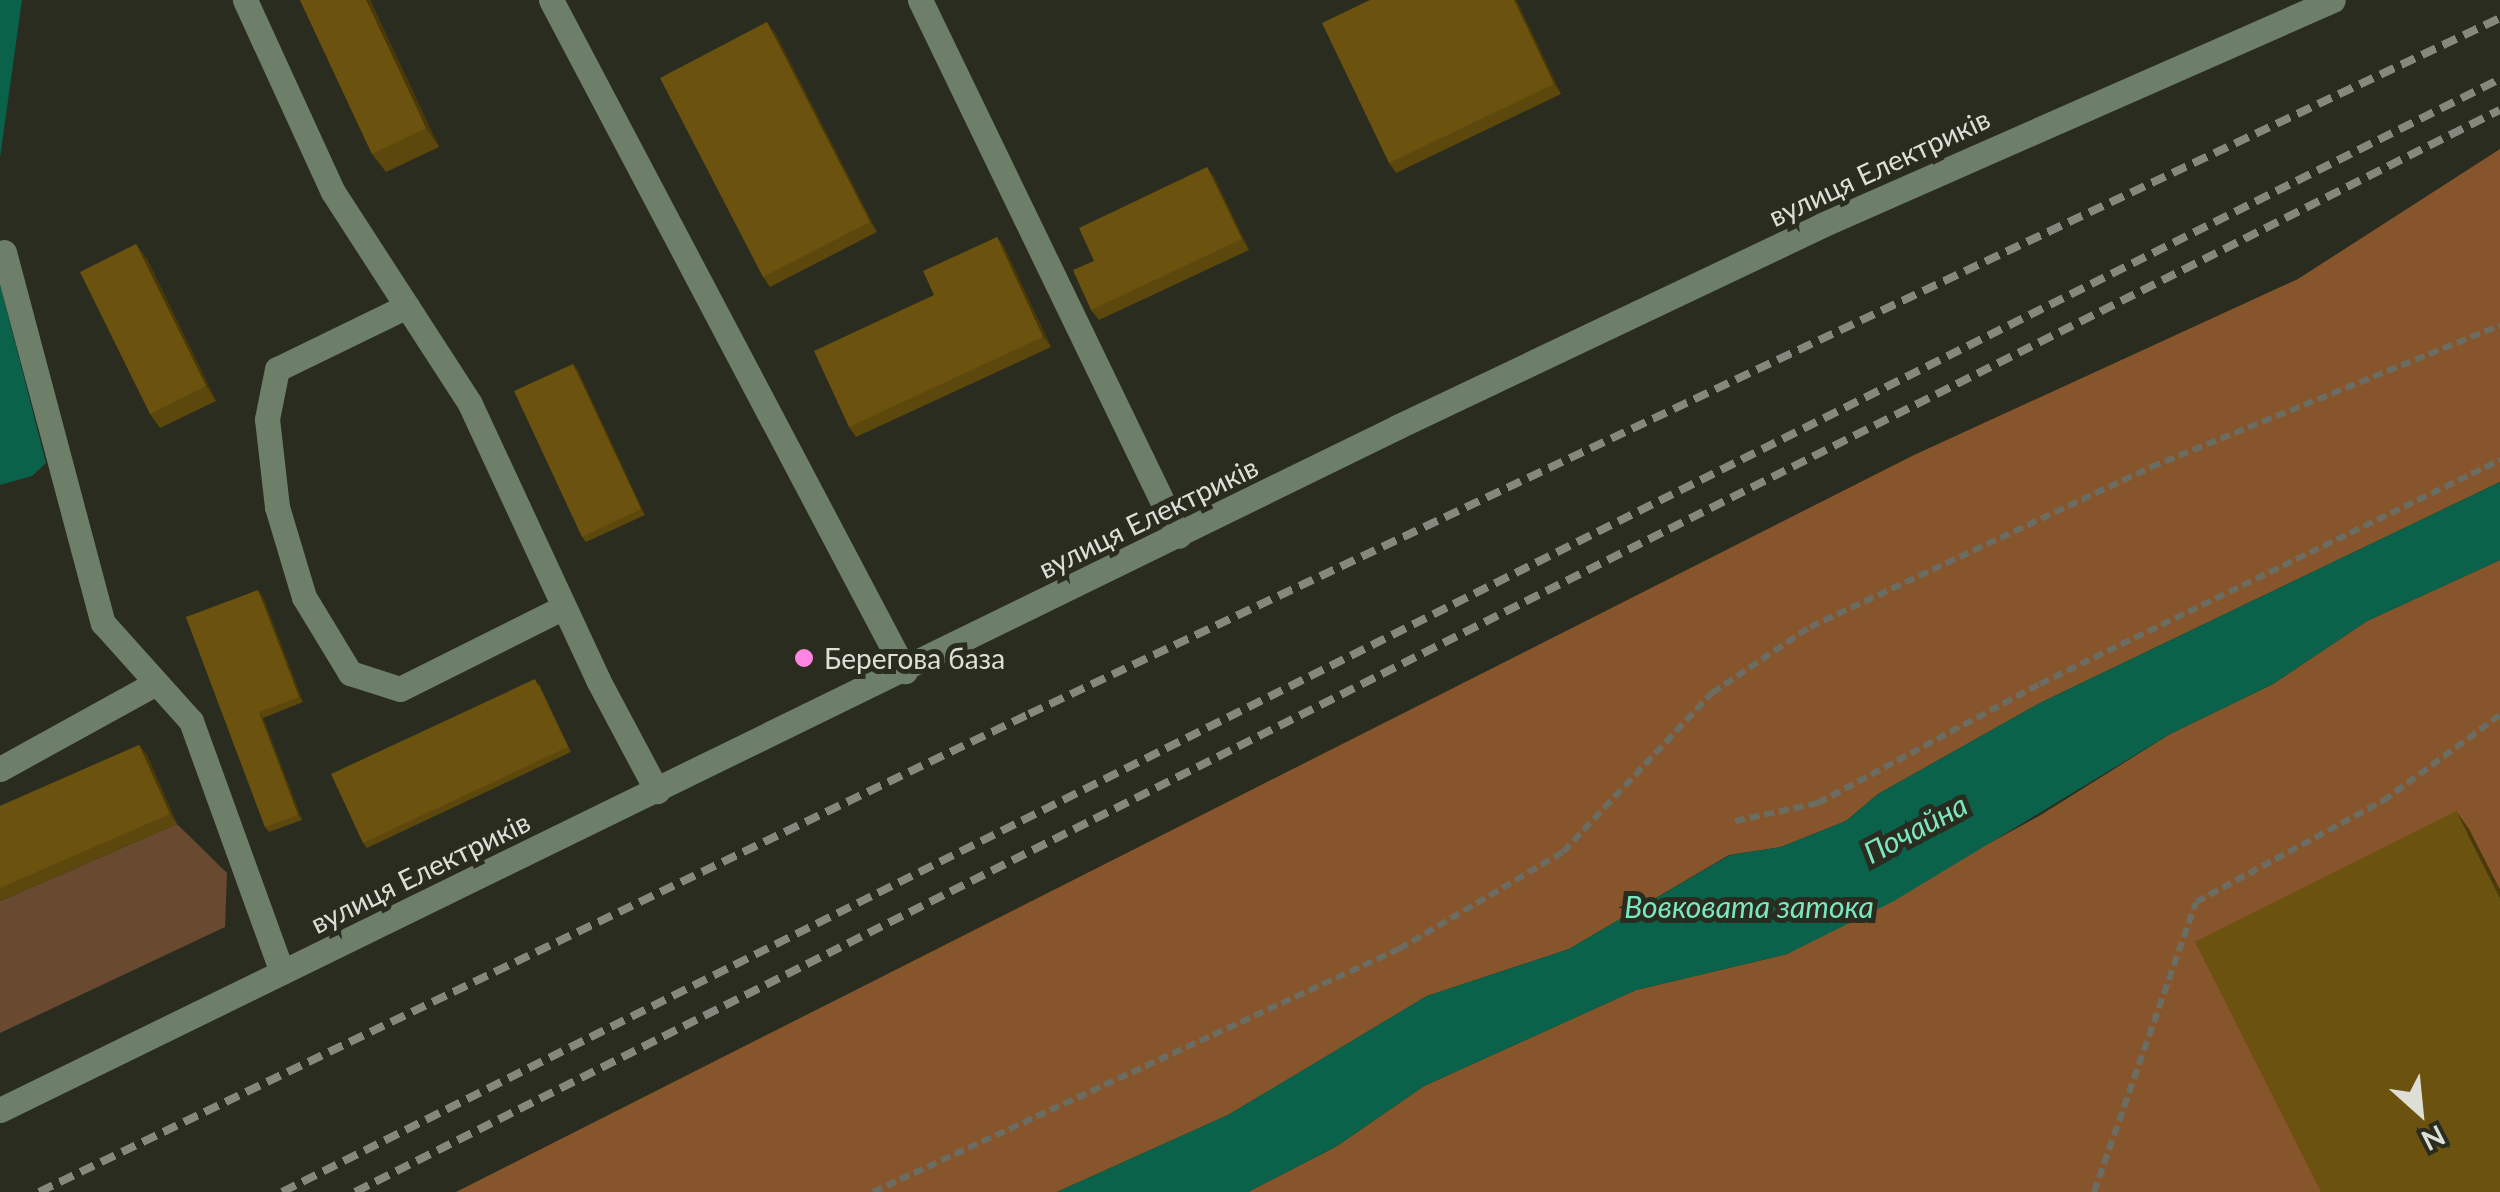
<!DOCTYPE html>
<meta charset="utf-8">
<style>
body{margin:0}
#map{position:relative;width:2500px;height:1192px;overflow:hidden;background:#2a2c1f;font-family:Lato,sans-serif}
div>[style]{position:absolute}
.green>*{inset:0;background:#694a31}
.forest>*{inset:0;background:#86552b}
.water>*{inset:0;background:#096249}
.path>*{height:6px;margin-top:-3px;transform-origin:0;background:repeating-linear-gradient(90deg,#6c6d62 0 10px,transparent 0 15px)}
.minor>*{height:25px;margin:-12.5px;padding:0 12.5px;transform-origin:12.5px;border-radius:12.5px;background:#6d7f69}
.rail>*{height:8px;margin-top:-4px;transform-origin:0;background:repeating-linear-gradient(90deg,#86877d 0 15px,transparent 0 23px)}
.wall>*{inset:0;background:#5c470c}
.shaded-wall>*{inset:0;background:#4b390a}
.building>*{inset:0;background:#6b520e}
.dots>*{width:28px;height:28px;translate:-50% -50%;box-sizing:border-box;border:5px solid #2a2c1f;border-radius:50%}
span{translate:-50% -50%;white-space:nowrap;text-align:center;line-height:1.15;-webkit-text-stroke:10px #2a2c1f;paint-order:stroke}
.street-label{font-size:28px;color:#ddded6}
.poi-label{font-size:28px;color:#ddded6}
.left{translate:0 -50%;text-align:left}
.water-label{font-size:30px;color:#7ae7c0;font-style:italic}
.north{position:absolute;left:2370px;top:1062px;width:100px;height:100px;-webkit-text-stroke:8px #2a2c1f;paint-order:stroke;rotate:153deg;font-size:28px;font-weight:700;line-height:40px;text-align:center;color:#ddded6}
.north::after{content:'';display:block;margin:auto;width:35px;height:45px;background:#ddded6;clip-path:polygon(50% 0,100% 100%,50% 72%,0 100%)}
</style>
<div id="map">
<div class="green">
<div style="clip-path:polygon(177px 824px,227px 873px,225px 927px,0 1033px,0 901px)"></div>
</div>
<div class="forest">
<div style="clip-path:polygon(2500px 149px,2500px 482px,2040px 703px,1878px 794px,1846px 821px,1781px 847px,1729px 855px,1569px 949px,1427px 996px,1228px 1115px,1057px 1192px,456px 1192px,1914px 455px,2298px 279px)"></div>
<div style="clip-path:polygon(2500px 560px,2500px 890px,2469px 830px,2324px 1192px,1248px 1192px,1337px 1146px,1424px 1086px,1636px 990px,1787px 954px,2039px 816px,2170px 734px,2273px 684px,2367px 621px)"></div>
</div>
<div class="water">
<div style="clip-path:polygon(0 0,22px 0,0 158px)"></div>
<div style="clip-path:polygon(0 284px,46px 463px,32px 476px,0 485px)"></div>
<div style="clip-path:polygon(2500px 482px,2500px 560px,2367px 621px,2273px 684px,2170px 734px,1894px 901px,1787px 954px,1636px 990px,1424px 1086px,1337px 1146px,1248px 1192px,1057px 1192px,1228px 1115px,1427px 996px,1569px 949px,1730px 855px,1781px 847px,1846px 821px,1878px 794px,2040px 703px)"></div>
</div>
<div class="path">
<div style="left:1735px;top:821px;width:85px;rotate:-12.2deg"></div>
<div style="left:1818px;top:803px;width:252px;rotate:-28.2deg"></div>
<div style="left:2040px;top:684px;width:512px;rotate:-25.96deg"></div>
<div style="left:873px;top:1192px;width:579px;rotate:-24.8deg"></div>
<div style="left:1399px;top:949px;width:191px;rotate:-30.6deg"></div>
<div style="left:1563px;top:852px;width:218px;rotate:-46.9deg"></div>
<div style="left:1712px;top:693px;width:118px;rotate:-34deg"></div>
<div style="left:1810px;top:627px;width:377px;rotate:-25.1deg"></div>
<div style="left:2151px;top:467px;width:377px;rotate:-22.1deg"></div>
<div style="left:2094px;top:1192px;width:307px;rotate:-70.6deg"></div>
<div style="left:2196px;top:902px;width:213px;rotate:-28.4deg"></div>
<div style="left:2383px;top:801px;width:145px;rotate:-36.3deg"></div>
</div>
<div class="minor">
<div style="left:245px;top:0;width:211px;rotate:65.4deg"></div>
<div style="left:333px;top:192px;width:252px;rotate:57.1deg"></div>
<div style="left:470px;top:404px;width:304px;rotate:65.1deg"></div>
<div style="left:598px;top:680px;width:126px;rotate:62deg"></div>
<div style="left:551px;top:0;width:759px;rotate:62.19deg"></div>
<div style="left:920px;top:0;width:595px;rotate:64.21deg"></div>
<div style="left:4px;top:252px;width:384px;rotate:75.1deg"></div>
<div style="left:103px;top:623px;width:132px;rotate:48.1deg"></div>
<div style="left:191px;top:721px;width:267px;rotate:70.1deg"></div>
<div style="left:407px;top:306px;width:144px;rotate:154.1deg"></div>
<div style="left:277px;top:369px;width:51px;rotate:101.3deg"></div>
<div style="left:267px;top:419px;width:89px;rotate:83.5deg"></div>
<div style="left:277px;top:507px;width:94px;rotate:73.3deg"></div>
<div style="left:304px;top:597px;width:89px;rotate:58.8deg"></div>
<div style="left:350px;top:673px;width:52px;rotate:17.7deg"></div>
<div style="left:400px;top:689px;width:183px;rotate:-26.6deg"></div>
<div style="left:0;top:769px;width:178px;rotate:-28.9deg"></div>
<div style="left:0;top:1110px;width:1555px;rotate:-26.05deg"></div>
<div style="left:1397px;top:427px;width:471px;rotate:-25.4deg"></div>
<div style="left:1822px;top:225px;width:558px;rotate:-23.76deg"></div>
</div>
<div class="rail">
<div style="left:39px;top:1192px;width:1099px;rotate:-25.77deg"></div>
<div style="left:1029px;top:714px;width:1627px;rotate:-25.32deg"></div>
<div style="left:282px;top:1192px;width:2482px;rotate:-26.65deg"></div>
<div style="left:355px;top:1192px;width:2402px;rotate:-26.77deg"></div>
</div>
<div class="wall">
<div style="clip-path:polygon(300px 0,370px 0,439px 147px,386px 172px,372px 154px)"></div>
<div style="clip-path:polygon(1370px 0,1516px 0,1561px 94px,1396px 173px,1389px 163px)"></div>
<div style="clip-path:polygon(775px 33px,877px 232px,770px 287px,763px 277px)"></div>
<div style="clip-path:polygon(1207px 167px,1214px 177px,1249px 250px,1099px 320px,1091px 310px,1094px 261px)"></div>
<div style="clip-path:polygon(997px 237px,1004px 247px,1051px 347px,856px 437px,849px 427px,934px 295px)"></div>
<div style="clip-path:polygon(136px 244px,147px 259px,216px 401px,160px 428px,150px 414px)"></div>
<div style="clip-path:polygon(577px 369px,645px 515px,586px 542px,582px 537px)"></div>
<div style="clip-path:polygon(262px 595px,303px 702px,263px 718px,302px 820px,269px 832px,265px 827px,186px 617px)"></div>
<div style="clip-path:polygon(539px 684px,571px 752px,367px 848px,363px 843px)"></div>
<div style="clip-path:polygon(139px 745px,147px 755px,177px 824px,0 901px,0 806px)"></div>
</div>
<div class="shaded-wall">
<div style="clip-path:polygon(366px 0,370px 0,439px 147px,426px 128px)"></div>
<div style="clip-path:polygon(1514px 0,1516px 0,1561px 94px,1554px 84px)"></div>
<div style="clip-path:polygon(767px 22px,775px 33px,877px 232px,870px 222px)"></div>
<div style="clip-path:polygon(1207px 167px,1214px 177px,1249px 250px,1242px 239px)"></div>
<div style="clip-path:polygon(997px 237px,1004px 247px,1051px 347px,1043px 337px)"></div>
<div style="clip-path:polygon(136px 244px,147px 259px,216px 401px,206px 386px)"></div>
<div style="clip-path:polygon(573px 364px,577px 369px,645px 515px,641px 509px)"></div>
<div style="clip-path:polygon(258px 590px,262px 595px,303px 702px,299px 697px)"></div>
<div style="clip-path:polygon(259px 712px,263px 718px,302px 820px,298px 815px)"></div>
<div style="clip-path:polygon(139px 745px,147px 755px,177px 824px,170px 814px)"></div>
<div style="clip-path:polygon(2456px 811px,2469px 829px,2500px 890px,2500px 898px)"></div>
</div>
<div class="building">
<div style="clip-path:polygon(300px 0,366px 0,426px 128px,372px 154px)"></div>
<div style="clip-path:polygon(1370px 0,1514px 0,1554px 84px,1389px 163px,1322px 23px)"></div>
<div style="clip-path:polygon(767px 22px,870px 222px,763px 277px,660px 78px)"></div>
<div style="clip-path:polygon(1207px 167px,1242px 239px,1091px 310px,1073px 270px,1094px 261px,1079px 228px)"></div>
<div style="clip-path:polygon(997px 237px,1043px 337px,849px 427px,814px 351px,934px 295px,923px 271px)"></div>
<div style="clip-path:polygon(136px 244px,206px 386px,150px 414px,80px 272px)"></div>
<div style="clip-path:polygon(573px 364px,641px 509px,582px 537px,514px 391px)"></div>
<div style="clip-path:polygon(258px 590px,299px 697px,259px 712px,298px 815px,265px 827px,186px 617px)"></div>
<div style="clip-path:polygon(535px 679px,568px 747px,363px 843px,331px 774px)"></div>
<div style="clip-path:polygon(139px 745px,170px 814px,0 888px,0 806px)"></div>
<div style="clip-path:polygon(2456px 811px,2500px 898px,2500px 1192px,2321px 1192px,2195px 942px)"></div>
</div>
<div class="dots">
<div style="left:804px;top:658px;background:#fe85e0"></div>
</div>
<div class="street-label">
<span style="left:1879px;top:167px;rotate:-25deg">вулиця Електриків</span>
<span style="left:1148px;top:517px;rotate:-26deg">вулиця Електриків</span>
<span style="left:420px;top:872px;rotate:-26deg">вулиця Електриків</span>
</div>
<div class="poi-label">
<span class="left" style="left:824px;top:658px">Берегова база</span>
</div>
<div class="water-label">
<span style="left:1915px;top:828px;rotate:-28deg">Почайна</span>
<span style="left:1749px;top:906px">Вовковата затока</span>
</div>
<div class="north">N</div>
</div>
